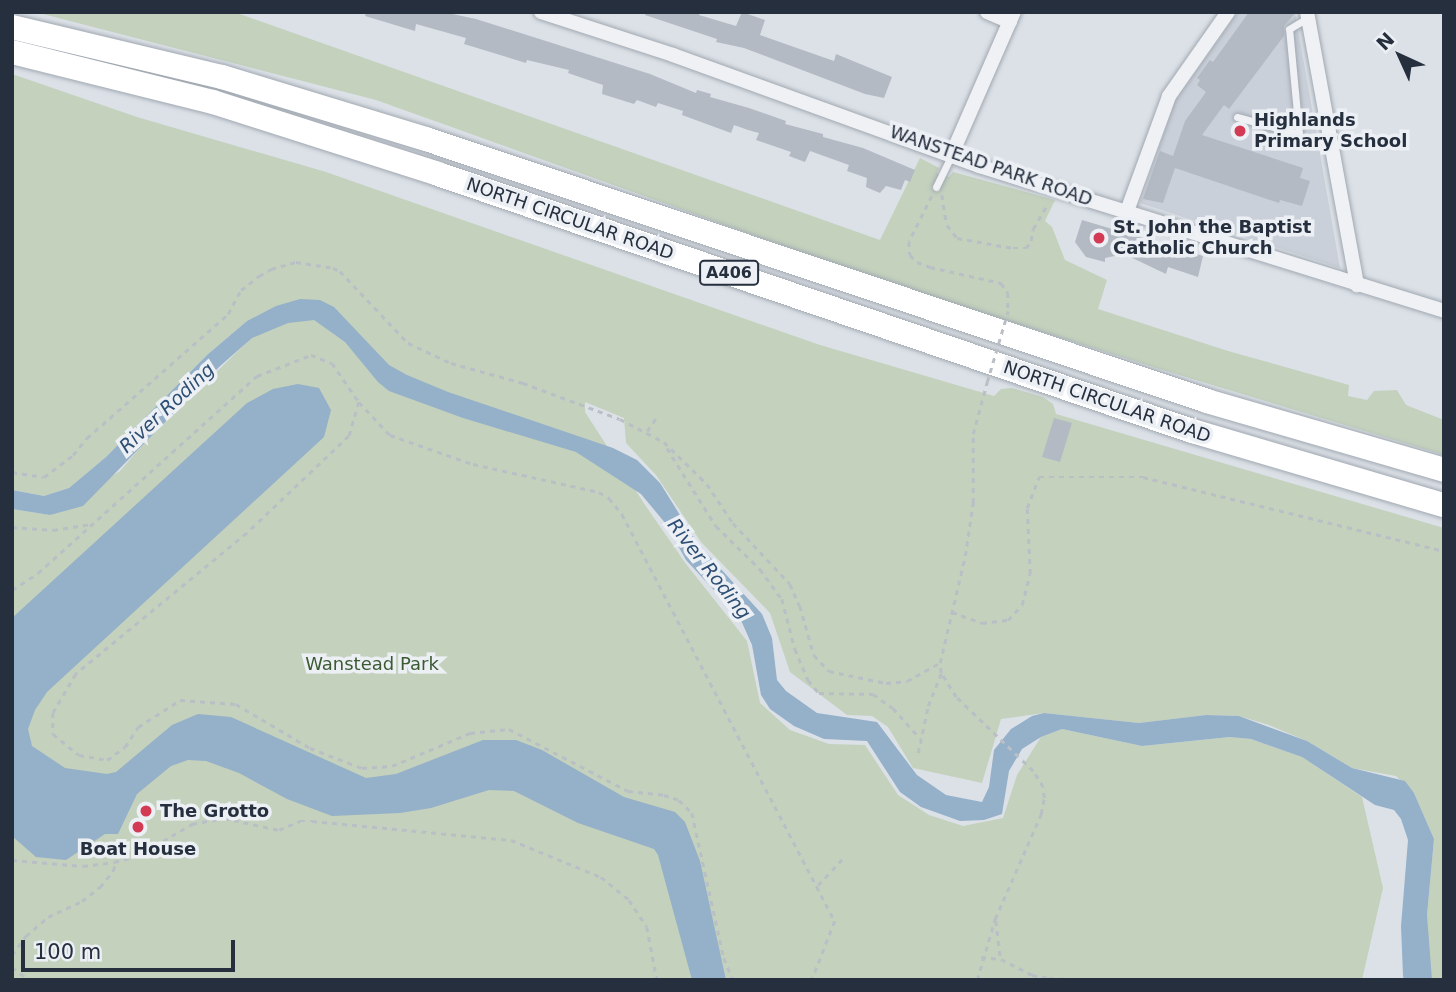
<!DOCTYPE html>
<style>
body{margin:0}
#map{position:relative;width:1456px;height:992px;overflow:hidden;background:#dce1e7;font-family:"DejaVu Sans",sans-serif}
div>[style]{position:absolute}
.built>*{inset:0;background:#cad0d9}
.green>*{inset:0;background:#c3d1bd}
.water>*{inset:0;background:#95b0c9}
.building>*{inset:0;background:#b3bac4}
.path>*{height:2.5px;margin-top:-1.25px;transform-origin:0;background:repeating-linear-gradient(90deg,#babfc5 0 5px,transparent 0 10px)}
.roads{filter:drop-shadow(0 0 2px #a1a8b1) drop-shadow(0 0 2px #a1a8b1)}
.lane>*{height:7px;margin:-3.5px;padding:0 3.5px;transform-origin:3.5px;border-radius:3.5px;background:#eff1f5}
.street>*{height:14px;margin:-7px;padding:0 7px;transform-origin:7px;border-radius:7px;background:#eff1f5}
.highway>*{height:24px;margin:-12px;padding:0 12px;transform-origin:12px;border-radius:12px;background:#fff}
.path-bridge>*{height:2.5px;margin-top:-1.25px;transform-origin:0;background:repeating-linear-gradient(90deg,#babfc5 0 5px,transparent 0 10px)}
.dots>*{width:19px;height:19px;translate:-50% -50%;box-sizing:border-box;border:4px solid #ecf0f5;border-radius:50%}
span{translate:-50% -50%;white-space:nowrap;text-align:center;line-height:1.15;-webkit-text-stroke:7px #ecf0f5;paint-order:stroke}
.shield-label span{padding:2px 5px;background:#ecf0f5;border:2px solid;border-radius:5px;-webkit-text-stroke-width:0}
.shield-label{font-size:16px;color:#252f3e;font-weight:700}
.poi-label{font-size:18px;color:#252f3e;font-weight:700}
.left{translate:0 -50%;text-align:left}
.street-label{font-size:18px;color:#252f3e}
.park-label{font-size:18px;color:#3b5a32}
.water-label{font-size:19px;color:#2e4f73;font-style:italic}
.frame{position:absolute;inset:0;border:14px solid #252f3e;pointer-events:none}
.north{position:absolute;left:1365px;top:21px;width:70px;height:70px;-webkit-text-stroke:5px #ecf0f5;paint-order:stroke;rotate:315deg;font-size:19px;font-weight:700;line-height:28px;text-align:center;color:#252f3e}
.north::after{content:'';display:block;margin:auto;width:24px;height:32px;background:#252f3e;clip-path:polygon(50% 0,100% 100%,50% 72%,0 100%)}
.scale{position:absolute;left:21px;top:940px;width:214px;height:32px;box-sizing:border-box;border:4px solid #252f3e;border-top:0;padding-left:9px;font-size:21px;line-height:24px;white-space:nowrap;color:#252f3e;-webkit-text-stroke:5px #ecf0f5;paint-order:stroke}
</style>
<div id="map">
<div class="built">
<div style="clip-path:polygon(1238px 12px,1295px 12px,1340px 268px,1140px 203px,1175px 101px)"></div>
</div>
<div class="green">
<div style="clip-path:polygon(35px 12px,234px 12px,880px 240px,920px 158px,939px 168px,937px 173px,949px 177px,953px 172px,1055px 200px,1045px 221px,1052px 227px,1065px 260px,1107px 280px,1098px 309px,1228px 351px,1349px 385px,1348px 396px,1367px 400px,1374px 391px,1397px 390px,1406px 405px,1444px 420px,1444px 455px,1156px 368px,876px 279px,376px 100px)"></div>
<div style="clip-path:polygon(12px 74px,137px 117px,326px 172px,820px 345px,994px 396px,1001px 389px,1012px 388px,1043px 397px,1053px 404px,1056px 414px,1444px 528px,1444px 980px,1432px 980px,1429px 971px,1427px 915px,1434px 839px,1414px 793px,1396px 776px,1352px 768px,1307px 741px,1269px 725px,1239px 716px,1206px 715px,1139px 723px,1044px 713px,1001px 719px,982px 783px,913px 768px,888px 727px,872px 716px,847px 715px,790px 672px,770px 613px,701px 542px,656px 475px,626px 443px,624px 418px,585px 402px,585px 412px,645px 505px,686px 564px,747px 641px,760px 703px,790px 730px,829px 744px,865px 745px,898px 795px,929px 815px,963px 826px,1003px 818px,1017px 775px,1041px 737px,1062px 729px,1142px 746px,1231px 737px,1251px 739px,1302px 757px,1362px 797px,1383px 888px,1362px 980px,12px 980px,12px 509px,50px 515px,120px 471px,145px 442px,287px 303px,247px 321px,207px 355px,106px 457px,69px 488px,44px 496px,12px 490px)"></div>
</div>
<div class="water">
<div style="clip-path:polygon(300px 299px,320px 300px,334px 307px,389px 365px,407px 375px,448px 392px,613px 448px,637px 460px,660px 483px,698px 544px,762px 614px,772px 638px,777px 680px,786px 691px,817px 713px,877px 722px,917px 775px,946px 795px,982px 802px,989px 787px,994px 750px,1011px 729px,1032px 716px,1044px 713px,1139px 723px,1206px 715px,1239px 716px,1307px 741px,1352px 768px,1405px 781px,1414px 793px,1434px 839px,1427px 915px,1432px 980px,1404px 980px,1403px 976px,1401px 926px,1408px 840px,1401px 819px,1394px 810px,1375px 805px,1302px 757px,1251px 739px,1230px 737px,1142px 746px,1062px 729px,1041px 737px,1022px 749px,1009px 771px,1002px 814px,984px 820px,960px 821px,921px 807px,900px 792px,867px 741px,824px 739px,794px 726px,770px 709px,761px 695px,752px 645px,740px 618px,686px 560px,666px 524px,641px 494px,576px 452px,463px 418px,389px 391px,378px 382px,345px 342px,314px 320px,288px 323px,252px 338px,219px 367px,83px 506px,50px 515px,12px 509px,12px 490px,44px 496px,69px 488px,106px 457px,207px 355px,247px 321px,276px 306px)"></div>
<div style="clip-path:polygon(298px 384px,319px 388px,331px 410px,324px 437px,47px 692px,35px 710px,28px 729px,32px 746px,65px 768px,107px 774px,116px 772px,172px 725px,198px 714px,231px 717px,366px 778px,396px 774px,483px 740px,516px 740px,542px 750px,624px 797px,675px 812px,685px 822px,700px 861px,726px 980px,692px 980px,658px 855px,654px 849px,578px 823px,514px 791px,489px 790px,431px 808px,400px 813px,332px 816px,287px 799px,239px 773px,206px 761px,188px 760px,171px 766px,137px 794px,118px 834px,105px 834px,66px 860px,36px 857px,12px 836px,12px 618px,247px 403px,273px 389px)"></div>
</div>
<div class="building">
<div style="clip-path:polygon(366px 12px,443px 12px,476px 19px,650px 74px,696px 93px,697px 90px,711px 94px,710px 97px,749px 108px,786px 121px,785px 124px,823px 134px,823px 137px,863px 148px,915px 170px,910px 182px,905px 180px,901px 190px,886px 186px,880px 193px,866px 187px,867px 178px,847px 171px,849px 165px,810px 151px,805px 162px,789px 156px,791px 152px,756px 140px,759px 133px,748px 130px,734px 125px,731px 133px,682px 115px,683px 111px,658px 103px,656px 107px,637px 100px,634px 104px,602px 94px,603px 85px,568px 73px,569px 70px,527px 60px,526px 63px,464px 44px,466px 38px,416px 24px,415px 31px,365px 16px)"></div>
<div style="clip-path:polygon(646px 12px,700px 12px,699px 15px,736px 26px,742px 12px,765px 20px,760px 35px,834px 61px,836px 54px,892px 77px,884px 98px,865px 94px,744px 48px,716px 42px,717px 39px,645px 15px)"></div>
<div style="clip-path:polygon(1249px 12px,1296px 12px,1284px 26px,1284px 36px,1229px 109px,1224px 105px,1202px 135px,1303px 168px,1300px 178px,1310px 181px,1302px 206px,1280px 200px,1279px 203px,1175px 168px,1163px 203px,1143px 199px,1160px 151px,1173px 156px,1185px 121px,1206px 92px,1197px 85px,1200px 80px,1197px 78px,1210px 60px,1213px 62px)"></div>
<div style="clip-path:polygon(1082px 220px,1203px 256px,1198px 277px,1168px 267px,1166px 274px,1124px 254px,1105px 258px,1105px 262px,1086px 257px,1075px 242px)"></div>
<div style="clip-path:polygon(1054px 418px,1072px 423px,1060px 462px,1042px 457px)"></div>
</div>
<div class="path">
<div style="left:942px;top:195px;width:30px;rotate:81deg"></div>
<div style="left:947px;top:225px;width:16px;rotate:52deg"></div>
<div style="left:957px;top:238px;width:57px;rotate:10.1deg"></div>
<div style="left:1013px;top:248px;width:13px"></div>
<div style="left:1026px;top:248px;width:9px;rotate:-54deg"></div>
<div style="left:1031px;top:241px;width:12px;rotate:-81deg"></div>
<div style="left:1033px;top:229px;width:30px;rotate:-60deg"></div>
<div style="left:932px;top:196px;width:51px;rotate:116.6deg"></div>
<div style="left:909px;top:242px;width:13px;rotate:86deg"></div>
<div style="left:910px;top:255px;width:10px;rotate:45deg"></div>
<div style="left:917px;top:262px;width:14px;rotate:21deg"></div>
<div style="left:930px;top:267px;width:73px;rotate:12.7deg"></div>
<div style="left:1001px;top:283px;width:12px;rotate:55deg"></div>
<div style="left:1008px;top:293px;width:18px;rotate:90deg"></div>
<div style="left:359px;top:402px;width:35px;rotate:106deg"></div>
<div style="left:349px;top:436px;width:141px;rotate:136.4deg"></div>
<div style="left:247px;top:533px;width:222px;rotate:140.5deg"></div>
<div style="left:76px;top:674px;width:45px;rotate:120.5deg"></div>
<div style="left:53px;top:713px;width:21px;rotate:90deg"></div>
<div style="left:53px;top:734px;width:33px;rotate:39deg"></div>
<div style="left:79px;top:755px;width:28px;rotate:10deg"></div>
<div style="left:107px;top:760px;width:22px;rotate:-36deg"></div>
<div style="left:125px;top:747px;width:24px;rotate:-57deg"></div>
<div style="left:138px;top:727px;width:50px;rotate:-32.7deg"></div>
<div style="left:180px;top:700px;width:56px;rotate:4.1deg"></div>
<div style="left:236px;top:704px;width:86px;rotate:30.7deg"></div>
<div style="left:310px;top:748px;width:56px;rotate:21deg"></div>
<div style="left:362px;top:768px;width:30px;rotate:-4deg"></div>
<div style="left:392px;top:766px;width:85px;rotate:-22.9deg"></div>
<div style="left:470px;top:733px;width:39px;rotate:-6deg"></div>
<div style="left:509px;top:729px;width:134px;rotate:27.5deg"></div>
<div style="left:628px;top:791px;width:36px;rotate:6deg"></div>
<div style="left:664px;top:795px;width:16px;rotate:18deg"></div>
<div style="left:679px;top:800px;width:18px;rotate:45deg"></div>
<div style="left:692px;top:813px;width:148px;rotate:77.6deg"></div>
<div style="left:724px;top:958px;width:24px;rotate:68deg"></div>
<div style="left:647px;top:431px;width:19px;rotate:-55deg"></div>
<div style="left:667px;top:448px;width:92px;rotate:57.9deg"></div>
<div style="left:716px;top:526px;width:62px;rotate:44.3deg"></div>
<div style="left:760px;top:569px;width:37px;rotate:54deg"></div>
<div style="left:782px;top:599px;width:52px;rotate:75.4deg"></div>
<div style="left:795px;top:649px;width:34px;rotate:67deg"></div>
<div style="left:808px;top:680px;width:17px;rotate:50deg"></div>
<div style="left:819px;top:693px;width:54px;rotate:1.1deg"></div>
<div style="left:873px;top:694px;width:24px;rotate:35deg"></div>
<div style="left:893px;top:708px;width:40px;rotate:48deg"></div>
<div style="left:12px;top:472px;width:32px;rotate:9deg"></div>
<div style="left:44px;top:477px;width:36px;rotate:-37deg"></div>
<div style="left:73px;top:455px;width:22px;rotate:-51deg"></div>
<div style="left:87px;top:438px;width:188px;rotate:-41.3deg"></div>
<div style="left:228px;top:314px;width:27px;rotate:-62deg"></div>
<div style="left:241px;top:290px;width:23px;rotate:-38deg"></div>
<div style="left:259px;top:276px;width:14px;rotate:-30deg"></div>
<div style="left:271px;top:269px;width:26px;rotate:-16deg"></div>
<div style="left:296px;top:262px;width:37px;rotate:9deg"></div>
<div style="left:333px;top:268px;width:8px;rotate:23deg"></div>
<div style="left:340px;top:271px;width:99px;rotate:46.6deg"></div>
<div style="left:408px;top:343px;width:47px;rotate:24.9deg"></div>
<div style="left:451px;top:363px;width:75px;rotate:15.5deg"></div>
<div style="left:523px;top:383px;width:103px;rotate:20.4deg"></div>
<div style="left:620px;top:419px;width:50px;rotate:27.6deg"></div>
<div style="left:664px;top:442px;width:60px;rotate:44.3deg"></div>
<div style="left:707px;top:484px;width:47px;rotate:56.3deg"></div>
<div style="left:733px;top:523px;width:83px;rotate:46.9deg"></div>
<div style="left:790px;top:584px;width:24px;rotate:66deg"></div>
<div style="left:800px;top:606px;width:51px;rotate:74.1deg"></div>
<div style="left:814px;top:655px;width:22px;rotate:47deg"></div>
<div style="left:829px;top:671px;width:58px;rotate:11.9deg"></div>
<div style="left:886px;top:683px;width:21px;rotate:-5deg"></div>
<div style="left:907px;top:681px;width:38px;rotate:-29deg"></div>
<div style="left:12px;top:527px;width:41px;rotate:4.2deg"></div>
<div style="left:53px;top:530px;width:39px;rotate:-9deg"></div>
<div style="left:12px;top:590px;width:31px;rotate:-33deg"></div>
<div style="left:38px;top:573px;width:295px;rotate:-42deg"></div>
<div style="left:257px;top:376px;width:58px;rotate:-21.3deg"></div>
<div style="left:311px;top:355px;width:22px;rotate:21deg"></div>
<div style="left:332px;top:363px;width:47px;rotate:55.3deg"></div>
<div style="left:359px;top:402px;width:45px;rotate:46.8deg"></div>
<div style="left:390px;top:435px;width:88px;rotate:19.3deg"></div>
<div style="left:473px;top:464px;width:129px;rotate:12.5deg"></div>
<div style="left:599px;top:492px;width:12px;rotate:31deg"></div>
<div style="left:609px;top:498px;width:21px;rotate:51deg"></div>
<div style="left:622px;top:514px;width:459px;rotate:62.4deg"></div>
<div style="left:835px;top:921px;width:63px;rotate:111.3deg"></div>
<div style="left:952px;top:612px;width:32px;rotate:20deg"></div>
<div style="left:982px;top:623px;width:26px;rotate:-7deg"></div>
<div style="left:1008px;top:620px;width:21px;rotate:-47deg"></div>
<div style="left:1022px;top:605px;width:32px;rotate:-76deg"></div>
<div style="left:1030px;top:574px;width:66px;rotate:-92.6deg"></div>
<div style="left:1027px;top:508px;width:33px;rotate:-69deg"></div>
<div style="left:1039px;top:477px;width:104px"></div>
<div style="left:1143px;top:477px;width:310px;rotate:13.8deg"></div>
<div style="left:918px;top:753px;width:48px;rotate:-78deg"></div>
<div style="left:928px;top:706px;width:35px;rotate:-68deg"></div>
<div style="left:12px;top:860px;width:71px;rotate:4.8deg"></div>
<div style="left:83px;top:866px;width:31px;rotate:-7deg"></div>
<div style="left:114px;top:862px;width:24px;rotate:-15deg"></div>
<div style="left:137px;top:856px;width:64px;rotate:-30.2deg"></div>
<div style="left:192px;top:824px;width:33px;rotate:-11deg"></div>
<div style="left:224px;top:818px;width:56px;rotate:12.3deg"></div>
<div style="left:279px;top:830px;width:23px;rotate:-23deg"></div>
<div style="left:300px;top:821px;width:12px"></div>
<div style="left:312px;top:821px;width:200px;rotate:5.5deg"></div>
<div style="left:511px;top:840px;width:97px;rotate:22.3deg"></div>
<div style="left:601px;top:877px;width:36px;rotate:39deg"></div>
<div style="left:629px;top:900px;width:32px;rotate:56deg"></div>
<div style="left:647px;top:927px;width:54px;rotate:79.3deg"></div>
<div style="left:818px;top:885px;width:40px;rotate:-47deg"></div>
<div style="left:996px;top:921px;width:38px;rotate:83deg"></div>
<div style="left:12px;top:955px;width:24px;rotate:-54deg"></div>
<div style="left:26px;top:936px;width:29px;rotate:-41deg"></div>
<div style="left:48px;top:917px;width:38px;rotate:-25deg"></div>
<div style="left:82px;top:901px;width:23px;rotate:-38deg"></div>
<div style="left:100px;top:887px;width:21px;rotate:-51deg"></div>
<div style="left:113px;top:871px;width:9px;rotate:-72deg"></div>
<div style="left:981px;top:957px;width:20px;rotate:6deg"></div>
<div style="left:1001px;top:959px;width:35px;rotate:27deg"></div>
<div style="left:1032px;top:975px;width:17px;rotate:10deg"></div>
<div style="left:1049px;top:978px;width:41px;rotate:2.8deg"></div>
<div style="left:12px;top:967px;width:21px;rotate:37deg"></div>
<div style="left:977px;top:980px;width:64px;rotate:-73.6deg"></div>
<div style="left:995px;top:919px;width:115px;rotate:-66.3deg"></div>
<div style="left:1041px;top:814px;width:16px;rotate:-79deg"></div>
<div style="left:1044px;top:798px;width:11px;rotate:-95deg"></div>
<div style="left:1043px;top:787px;width:19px;rotate:-122deg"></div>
<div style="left:1033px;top:771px;width:107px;rotate:-136.1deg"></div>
<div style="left:956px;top:697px;width:28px;rotate:-122deg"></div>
<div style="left:941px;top:673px;width:10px;rotate:-96deg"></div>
<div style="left:940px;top:663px;width:110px;rotate:-76.8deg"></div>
<div style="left:965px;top:556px;width:54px;rotate:-81.4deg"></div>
<div style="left:973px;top:503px;width:69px;rotate:-90deg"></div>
<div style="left:973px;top:434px;width:54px;rotate:-74.9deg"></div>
</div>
<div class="roads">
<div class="lane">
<div style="left:1237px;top:117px;width:64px;rotate:15.3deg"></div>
<div style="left:1299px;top:134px;width:105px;rotate:-95.4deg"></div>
<div style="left:1289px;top:29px;width:21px;rotate:-31deg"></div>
<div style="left:936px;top:187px;width:34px;rotate:-64deg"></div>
</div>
<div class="street">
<div style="left:541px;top:12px;width:139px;rotate:18deg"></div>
<div style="left:673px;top:55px;width:326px;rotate:19.9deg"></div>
<div style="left:979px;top:166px;width:487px;rotate:17.3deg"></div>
<div style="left:987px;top:12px;width:25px;rotate:23deg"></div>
<div style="left:1307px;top:12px;width:278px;rotate:79.6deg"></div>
<div style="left:951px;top:156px;width:157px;rotate:-66.4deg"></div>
<div style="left:1127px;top:211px;width:122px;rotate:-69.9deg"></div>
<div style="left:1169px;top:96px;width:103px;rotate:-54.9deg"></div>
</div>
<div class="highway">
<div style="left:12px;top:27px;width:216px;rotate:13.4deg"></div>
<div style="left:222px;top:77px;width:213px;rotate:16.9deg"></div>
<div style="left:426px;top:139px;width:824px;rotate:18.54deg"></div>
<div style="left:1207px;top:401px;width:247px;rotate:16.2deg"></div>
<div style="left:12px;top:52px;width:207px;rotate:14deg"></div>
<div style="left:213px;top:102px;width:236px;rotate:17.7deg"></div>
<div style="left:438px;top:174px;width:797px;rotate:18.82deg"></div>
<div style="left:1192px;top:431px;width:263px;rotate:16.4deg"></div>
</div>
</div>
<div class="path-bridge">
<div style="left:987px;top:382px;width:74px;rotate:-73.5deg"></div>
</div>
<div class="dots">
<div style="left:1240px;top:131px;background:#d33b55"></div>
<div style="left:1099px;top:238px;background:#d33b55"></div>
<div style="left:146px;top:811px;background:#d33b55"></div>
<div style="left:138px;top:827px;background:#d33b55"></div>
</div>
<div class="shield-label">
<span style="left:729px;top:273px">A406</span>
</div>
<div class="poi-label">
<span class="left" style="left:1254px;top:131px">Highlands<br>Primary School</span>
<span class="left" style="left:1113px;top:238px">St. John the Baptist<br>Catholic Church</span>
<span class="left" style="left:160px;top:811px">The Grotto</span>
<span style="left:138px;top:849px">Boat House</span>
</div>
<div class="street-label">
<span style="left:991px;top:166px;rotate:19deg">WANSTEAD PARK ROAD</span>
<span style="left:570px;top:219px;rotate:19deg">NORTH CIRCULAR ROAD</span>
<span style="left:1107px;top:402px;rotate:19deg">NORTH CIRCULAR ROAD</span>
</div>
<div class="park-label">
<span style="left:372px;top:664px">Wanstead Park</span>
</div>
<div class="water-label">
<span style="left:167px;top:408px;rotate:-43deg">River Roding</span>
<span style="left:709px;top:569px;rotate:52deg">River Roding</span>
</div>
<div class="frame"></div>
<div class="north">N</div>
<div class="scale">100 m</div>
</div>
